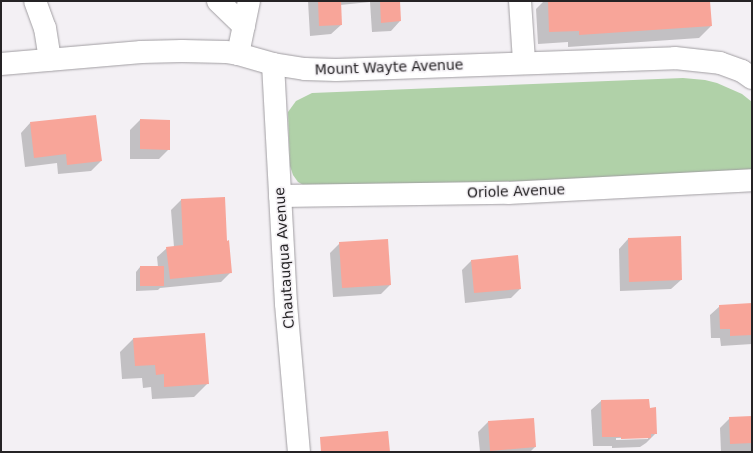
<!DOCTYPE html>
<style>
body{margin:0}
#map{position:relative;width:753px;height:453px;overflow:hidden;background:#f3f0f4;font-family:"DejaVu Sans",sans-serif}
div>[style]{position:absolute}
.green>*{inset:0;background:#b0d1a8}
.shadow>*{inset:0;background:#0003}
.building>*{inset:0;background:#f8a599}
.roads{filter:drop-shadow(0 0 1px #a19ea2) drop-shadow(0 0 1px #a19ea2)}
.minor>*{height:22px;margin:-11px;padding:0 11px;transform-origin:11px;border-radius:11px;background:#fff}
span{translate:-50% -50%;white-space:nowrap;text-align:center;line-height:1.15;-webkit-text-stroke:3px #f3f0f4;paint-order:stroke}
.street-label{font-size:14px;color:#252325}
.frame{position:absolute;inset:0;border:2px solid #252325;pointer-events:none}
</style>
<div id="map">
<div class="green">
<div style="clip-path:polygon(683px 78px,705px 80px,717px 83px,742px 94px,752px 102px,752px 173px,316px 188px,307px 187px,298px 182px,293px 175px,290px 166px,288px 112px,296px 101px,312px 93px)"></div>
</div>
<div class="shadow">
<div style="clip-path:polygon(308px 1px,399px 1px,400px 21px,391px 31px,372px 32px,370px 2px,340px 5px,341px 25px,331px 34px,310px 36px)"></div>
<div style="clip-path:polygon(544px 1px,709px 1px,711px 26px,699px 38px,568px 47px,568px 42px,538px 44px,536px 9px)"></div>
<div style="clip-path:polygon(140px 120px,169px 149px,159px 159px,130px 159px,130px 130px)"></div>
<div style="clip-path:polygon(30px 123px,101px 161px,91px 171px,58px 174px,57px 163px,25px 167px,21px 133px)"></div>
<div style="clip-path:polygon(224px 198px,226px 242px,231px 272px,221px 282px,160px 288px,158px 290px,136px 291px,136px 272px,140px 267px,158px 267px,157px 257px,167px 248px,174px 247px,171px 210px,181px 200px)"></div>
<div style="clip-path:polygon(628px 239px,681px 280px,671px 289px,620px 291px,619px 249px)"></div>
<div style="clip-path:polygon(340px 243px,390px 285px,381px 294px,333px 297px,330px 253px)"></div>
<div style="clip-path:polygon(472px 260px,520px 289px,511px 298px,465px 303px,462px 270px)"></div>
<div style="clip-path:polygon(752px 304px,752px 344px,721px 346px,720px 338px,711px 338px,710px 315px,720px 306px)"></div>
<div style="clip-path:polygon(133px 339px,208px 383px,194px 397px,152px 399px,151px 387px,143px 388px,142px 378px,122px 379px,120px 352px)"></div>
<div style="clip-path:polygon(evenodd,648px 400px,649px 409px,656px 433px,646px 443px,640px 447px,612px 448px,612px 446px,593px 446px,591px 410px,601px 401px,648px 400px,648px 437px,648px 439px,616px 440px,616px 438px,648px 437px)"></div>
<div style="clip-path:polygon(752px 417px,752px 452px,721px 452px,720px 428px,730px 418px)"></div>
<div style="clip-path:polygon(488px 422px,535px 447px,530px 452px,480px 452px,478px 432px)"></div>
</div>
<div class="building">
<div style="clip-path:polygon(318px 1px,341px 1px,342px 25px,319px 26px)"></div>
<div style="clip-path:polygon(380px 1px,400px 1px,401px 21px,381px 23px)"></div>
<div style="clip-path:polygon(548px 1px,710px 1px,712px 26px,579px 35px,579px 31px,549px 32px)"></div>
<div style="clip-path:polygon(96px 115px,102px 161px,67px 165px,66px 154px,34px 158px,30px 122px)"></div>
<div style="clip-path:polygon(140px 119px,170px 120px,170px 150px,140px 149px)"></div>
<div style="clip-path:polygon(225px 197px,227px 241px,229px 240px,232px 273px,170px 279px,166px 247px,183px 245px,181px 199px)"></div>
<div style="clip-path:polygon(681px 236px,682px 280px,629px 282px,628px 238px)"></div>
<div style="clip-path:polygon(388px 239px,391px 285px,342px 288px,339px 242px)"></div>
<div style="clip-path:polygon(518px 255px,521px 289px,474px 293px,471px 260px)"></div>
<div style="clip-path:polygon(140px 266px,164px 266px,164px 286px,140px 286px)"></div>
<div style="clip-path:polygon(752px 303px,752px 335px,730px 336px,730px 329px,720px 329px,719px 305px)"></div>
<div style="clip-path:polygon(205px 333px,209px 384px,164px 387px,164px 374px,156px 375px,155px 365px,135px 366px,133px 338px)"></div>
<div style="clip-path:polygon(649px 399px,650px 408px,656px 407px,657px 434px,651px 434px,651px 438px,621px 439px,621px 437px,602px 437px,601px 400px)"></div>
<div style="clip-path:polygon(752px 416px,752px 443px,730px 444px,729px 417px)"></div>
<div style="clip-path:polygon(534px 418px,536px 447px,490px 451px,488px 421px)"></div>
<div style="clip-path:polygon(388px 431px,390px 452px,321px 452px,320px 437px)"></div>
</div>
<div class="roads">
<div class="minor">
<div style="left:35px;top:1px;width:29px;rotate:70deg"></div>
<div style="left:45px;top:28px;width:32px;rotate:81deg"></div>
<div style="left:218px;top:1px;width:36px;rotate:44deg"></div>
<div style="left:520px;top:1px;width:61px;rotate:86.2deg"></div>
<div style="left:238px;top:54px;width:54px;rotate:-78.3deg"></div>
<div style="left:1px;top:64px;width:141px;rotate:-4.9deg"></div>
<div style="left:141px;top:52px;width:41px;rotate:-1.4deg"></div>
<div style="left:182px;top:51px;width:44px;rotate:1.3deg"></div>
<div style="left:226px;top:52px;width:12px;rotate:9deg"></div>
<div style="left:238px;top:54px;width:36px;rotate:16deg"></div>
<div style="left:273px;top:64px;width:32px;rotate:9deg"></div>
<div style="left:305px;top:69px;width:31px;rotate:2deg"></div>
<div style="left:336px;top:70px;width:339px;rotate:-2deg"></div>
<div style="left:675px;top:58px;width:45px;rotate:6.3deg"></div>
<div style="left:720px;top:63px;width:23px;rotate:20deg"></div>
<div style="left:742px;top:71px;width:12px;rotate:35deg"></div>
<div style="left:273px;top:64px;width:240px;rotate:86.9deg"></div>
<div style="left:286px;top:304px;width:149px;rotate:85deg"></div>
<div style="left:280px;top:196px;width:228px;rotate:-0.8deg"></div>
<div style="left:508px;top:193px;width:244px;rotate:-3deg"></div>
</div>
</div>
<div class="street-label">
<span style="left:389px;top:67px;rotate:-2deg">Mount Wayte Avenue</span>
<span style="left:516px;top:191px;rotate:-2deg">Oriole Avenue</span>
<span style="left:284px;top:258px;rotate:-94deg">Chautauqua Avenue</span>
</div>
<div class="frame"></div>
</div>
